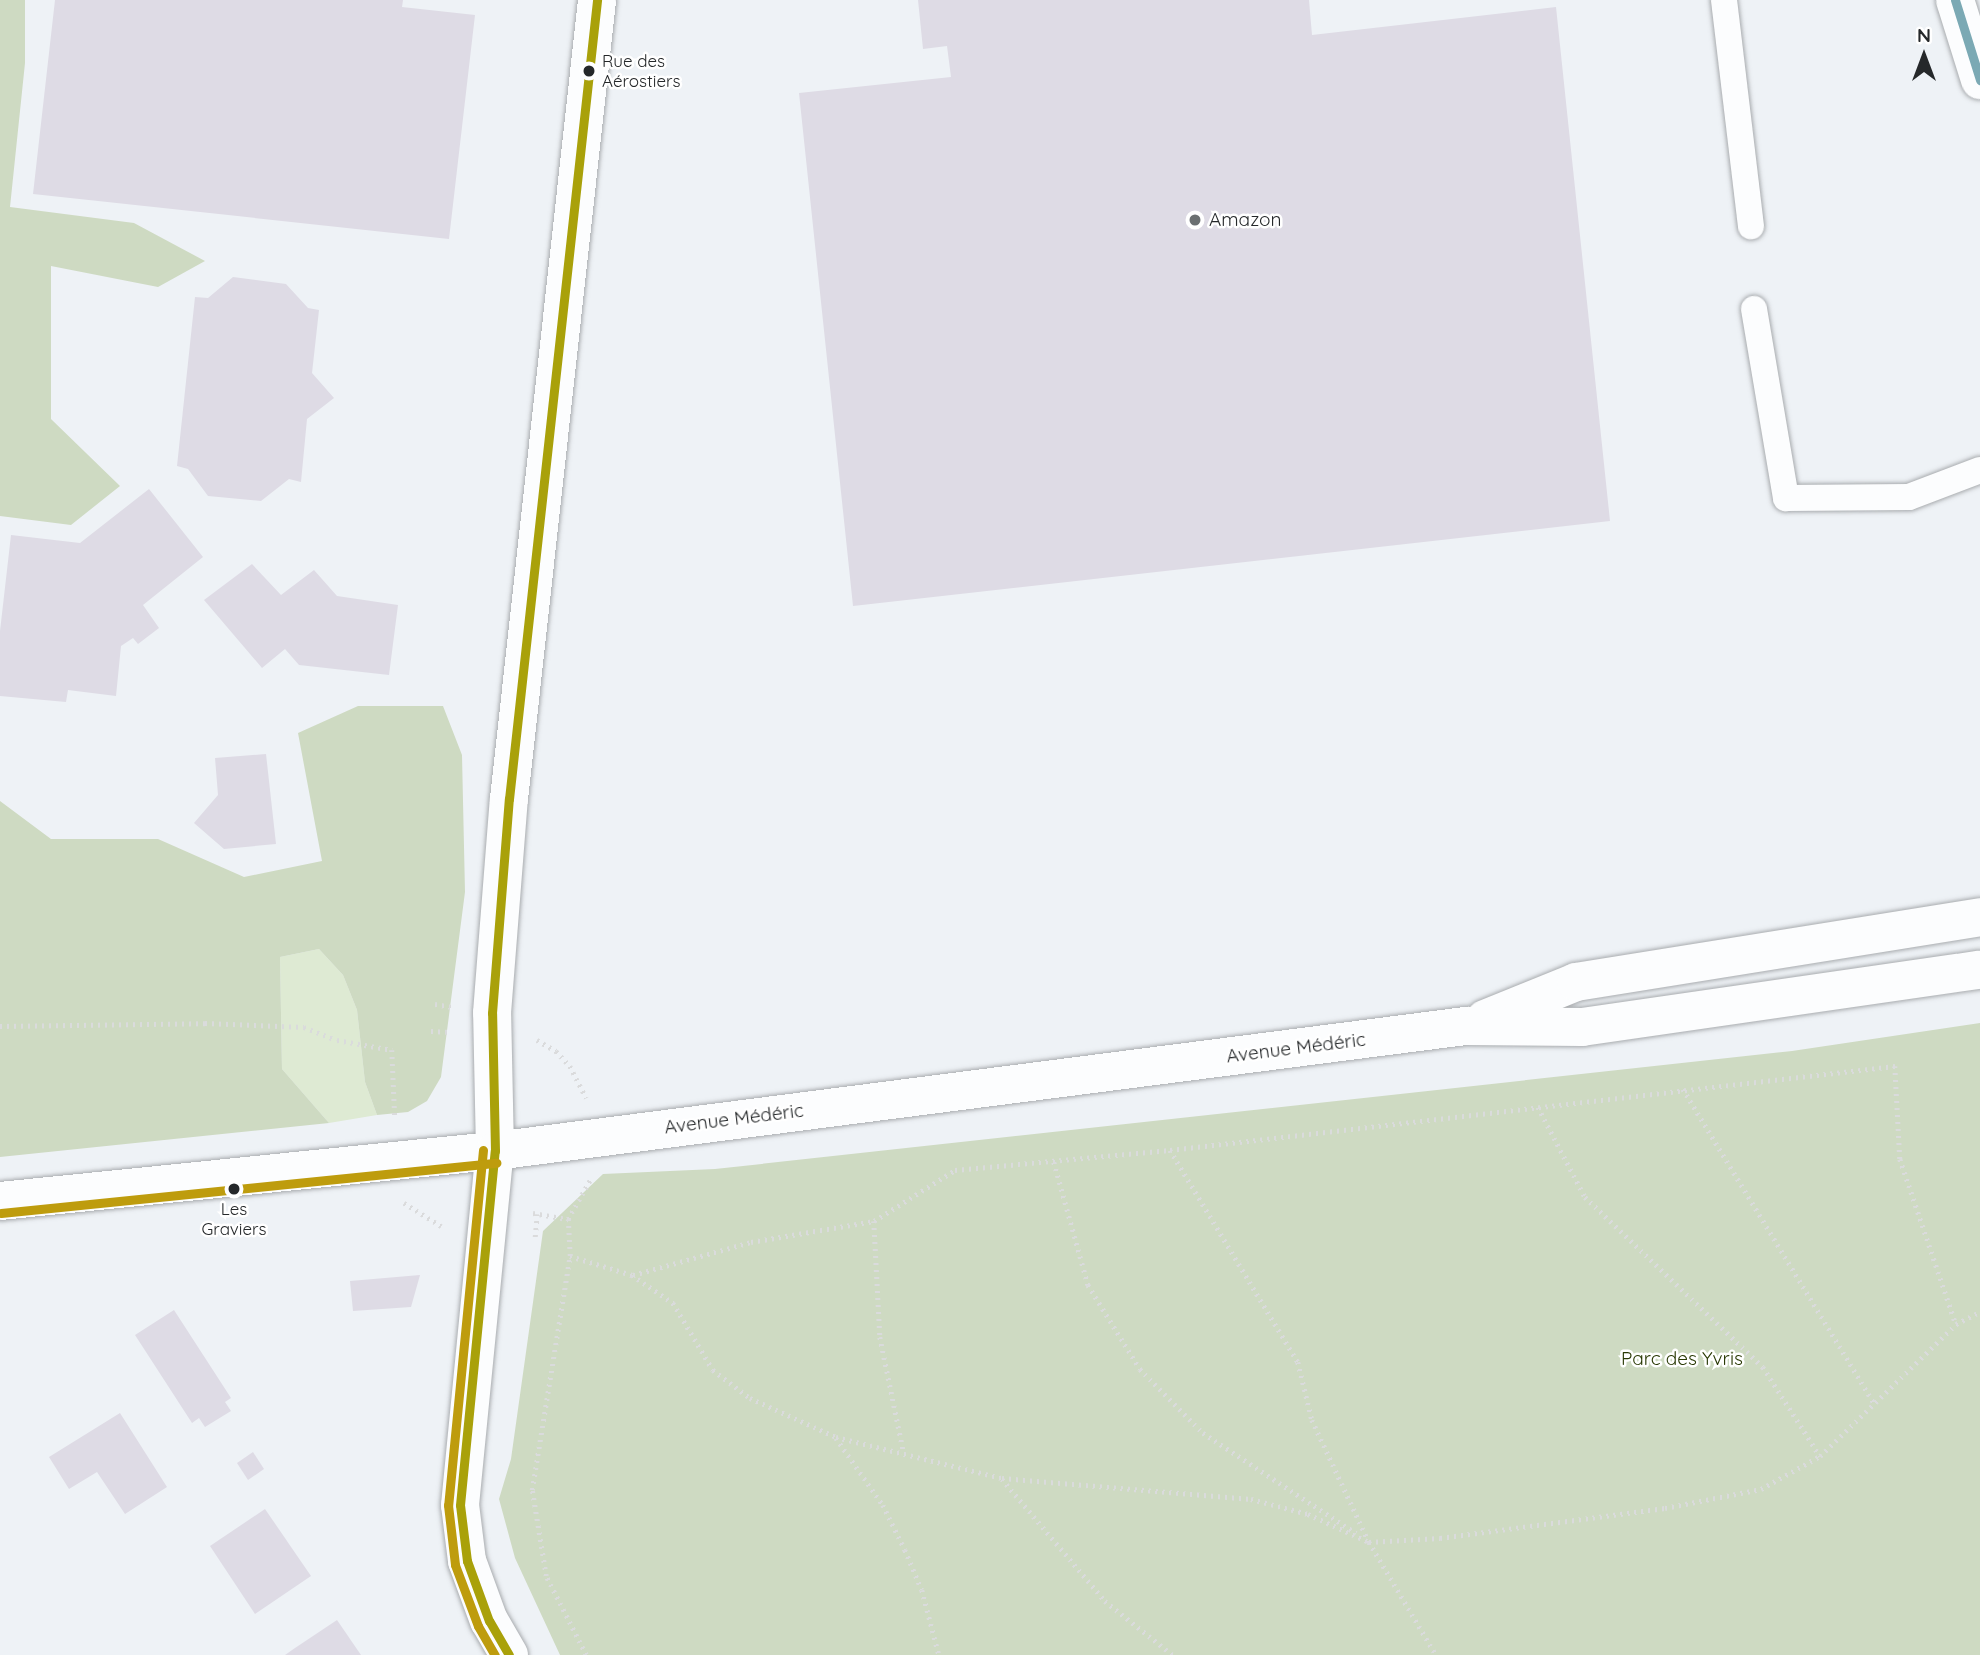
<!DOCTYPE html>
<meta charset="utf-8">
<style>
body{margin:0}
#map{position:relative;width:1980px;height:1655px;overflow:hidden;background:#eef2f6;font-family:Quicksand,sans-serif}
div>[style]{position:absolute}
.green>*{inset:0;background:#deead3}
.forest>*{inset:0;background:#cedac2}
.building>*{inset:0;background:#dedbe5}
.path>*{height:4.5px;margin-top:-2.25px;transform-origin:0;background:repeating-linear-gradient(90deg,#dadbdc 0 2px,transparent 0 7px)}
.roads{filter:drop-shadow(0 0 2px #a9acaf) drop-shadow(0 0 2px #a9acaf)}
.lane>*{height:26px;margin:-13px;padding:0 13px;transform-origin:13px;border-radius:13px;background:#fcfdfe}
.street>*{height:38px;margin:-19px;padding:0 19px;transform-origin:19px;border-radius:19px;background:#fcfdfe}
.secondary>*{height:38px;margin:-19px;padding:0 19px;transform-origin:19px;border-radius:19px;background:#fcfdfe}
.bus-1>*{height:9px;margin:-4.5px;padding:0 4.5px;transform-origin:4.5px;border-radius:4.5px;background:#a9a10a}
.bus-2>*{height:9px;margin:-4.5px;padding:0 4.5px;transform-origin:4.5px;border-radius:4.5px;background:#be9c0d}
.bus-3>*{height:9px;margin:-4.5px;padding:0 4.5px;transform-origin:4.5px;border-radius:4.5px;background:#7ba9b4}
.dots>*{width:19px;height:19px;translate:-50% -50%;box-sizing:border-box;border:4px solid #fff;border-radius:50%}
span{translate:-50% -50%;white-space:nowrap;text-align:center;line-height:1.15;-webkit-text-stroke:5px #fff;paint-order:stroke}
.bus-label{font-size:17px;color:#25282a}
.left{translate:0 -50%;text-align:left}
.poi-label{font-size:19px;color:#25282a}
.street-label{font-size:19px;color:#25282a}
.park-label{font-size:19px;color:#293904}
.north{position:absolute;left:1889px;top:21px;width:70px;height:70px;-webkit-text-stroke:5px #fff;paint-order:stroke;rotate:0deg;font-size:19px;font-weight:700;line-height:28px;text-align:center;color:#25282a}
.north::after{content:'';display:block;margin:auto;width:24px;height:32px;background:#25282a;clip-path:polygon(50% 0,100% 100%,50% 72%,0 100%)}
</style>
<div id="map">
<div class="green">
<div style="clip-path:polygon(319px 949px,343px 975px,357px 1010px,365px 1082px,377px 1115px,329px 1123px,282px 1069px,280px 957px)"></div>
</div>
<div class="forest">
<div style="clip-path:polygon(0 0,25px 0,25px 63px,10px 207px,134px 223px,205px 261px,158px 287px,51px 266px,51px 419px,120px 486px,71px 525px,0 516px)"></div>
<div style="clip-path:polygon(358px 706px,443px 706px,462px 755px,465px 892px,441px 1077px,427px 1101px,408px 1112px,377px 1115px,365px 1082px,357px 1010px,343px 975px,319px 949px,280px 957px,282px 1069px,329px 1123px,0 1157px,0 801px,51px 839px,158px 839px,244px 877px,322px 861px,298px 733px)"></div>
<div style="clip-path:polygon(1980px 1023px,1980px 1655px,560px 1655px,515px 1558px,499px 1499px,511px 1459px,543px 1231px,603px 1174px,715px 1169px,1792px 1051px)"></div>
</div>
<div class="building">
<div style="clip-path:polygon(55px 0,403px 0,402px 7px,475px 15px,449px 239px,33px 194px)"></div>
<div style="clip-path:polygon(918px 0,1309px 0,1312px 35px,1556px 7px,1610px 521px,853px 606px,799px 93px,951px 77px,947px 46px,923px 49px)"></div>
<div style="clip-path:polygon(233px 277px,286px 284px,308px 308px,319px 310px,312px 373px,334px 398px,307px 419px,301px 482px,289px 479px,261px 501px,208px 496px,188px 469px,177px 466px,195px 297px,208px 298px)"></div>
<div style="clip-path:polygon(149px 489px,203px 557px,143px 605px,159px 628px,138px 644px,133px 638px,121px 646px,116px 696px,68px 690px,66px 702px,0 696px,0 631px,11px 535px,80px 543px)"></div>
<div style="clip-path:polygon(252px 564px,281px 595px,314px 570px,337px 596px,398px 605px,389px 675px,299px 665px,285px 649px,262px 668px,204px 600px)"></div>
<div style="clip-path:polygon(266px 754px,276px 844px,224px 849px,194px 823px,218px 795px,215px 758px)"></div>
<div style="clip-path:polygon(420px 1275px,411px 1307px,353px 1311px,350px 1281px)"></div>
<div style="clip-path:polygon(174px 1310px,231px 1398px,225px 1402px,231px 1411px,205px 1427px,199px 1418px,192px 1423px,135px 1335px)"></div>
<div style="clip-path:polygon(120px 1413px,167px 1487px,125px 1514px,97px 1472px,69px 1489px,49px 1457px)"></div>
<div style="clip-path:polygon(253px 1452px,264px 1469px,248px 1480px,237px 1463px)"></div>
<div style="clip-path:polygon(265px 1509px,311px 1576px,255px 1614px,210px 1546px)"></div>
<div style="clip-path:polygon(337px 1620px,361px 1655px,285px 1655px,295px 1648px)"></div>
</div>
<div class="path">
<div style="left:435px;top:1004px;width:17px;rotate:10deg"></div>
<div style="left:0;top:1026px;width:205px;rotate:-0.8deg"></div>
<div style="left:205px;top:1023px;width:99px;rotate:2.3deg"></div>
<div style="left:304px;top:1027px;width:35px;rotate:22deg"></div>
<div style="left:337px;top:1040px;width:56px;rotate:10.3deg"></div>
<div style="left:392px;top:1050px;width:69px;rotate:87.5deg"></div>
<div style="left:431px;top:1031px;width:20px;rotate:3deg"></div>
<div style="left:537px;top:1040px;width:22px;rotate:30deg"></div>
<div style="left:556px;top:1051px;width:21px;rotate:47deg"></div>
<div style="left:570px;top:1066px;width:36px;rotate:63deg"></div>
<div style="left:1683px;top:1089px;width:370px;rotate:58.7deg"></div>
<div style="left:1538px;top:1107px;width:102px;rotate:62.4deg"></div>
<div style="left:1585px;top:1197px;width:246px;rotate:43.7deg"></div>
<div style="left:1763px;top:1367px;width:106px;rotate:57.4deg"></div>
<div style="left:1170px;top:1150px;width:248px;rotate:58.9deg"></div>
<div style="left:1298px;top:1362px;width:60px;rotate:76.4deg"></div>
<div style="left:1312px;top:1420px;width:135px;rotate:65deg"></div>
<div style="left:1369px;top:1542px;width:131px;rotate:59.3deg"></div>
<div style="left:1054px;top:1162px;width:128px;rotate:74.5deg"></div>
<div style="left:1088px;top:1285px;width:99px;rotate:58.2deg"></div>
<div style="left:1140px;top:1369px;width:90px;rotate:45.5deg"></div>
<div style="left:1203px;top:1433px;width:183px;rotate:33.2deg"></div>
<div style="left:404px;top:1203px;width:44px;rotate:31.9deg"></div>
<div style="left:533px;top:1213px;width:36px;rotate:10deg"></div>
<div style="left:874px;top:1221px;width:116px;rotate:87deg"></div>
<div style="left:880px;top:1337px;width:119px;rotate:78.4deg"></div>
<div style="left:535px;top:1237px;width:23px;rotate:-85deg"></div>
<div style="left:570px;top:1256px;width:65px;rotate:17deg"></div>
<div style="left:632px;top:1275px;width:50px;rotate:34.3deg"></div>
<div style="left:673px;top:1303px;width:78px;rotate:59.2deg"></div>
<div style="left:713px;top:1370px;width:46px;rotate:37.1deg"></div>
<div style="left:750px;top:1398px;width:94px;rotate:24.4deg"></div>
<div style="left:836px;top:1437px;width:171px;rotate:13.9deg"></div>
<div style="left:1002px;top:1478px;width:250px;rotate:4.8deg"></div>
<div style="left:1251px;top:1499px;width:59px;rotate:14.7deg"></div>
<div style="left:1308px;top:1514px;width:67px;rotate:24.7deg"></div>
<div style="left:1369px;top:1542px;width:71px;rotate:-3.2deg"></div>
<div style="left:1440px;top:1538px;width:227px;rotate:-7.6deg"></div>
<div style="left:1665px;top:1508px;width:98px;rotate:-11.2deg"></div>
<div style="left:1761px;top:1489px;width:68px;rotate:-29.2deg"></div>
<div style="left:1820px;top:1456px;width:190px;rotate:-44.1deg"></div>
<div style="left:1956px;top:1324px;width:27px;rotate:-27deg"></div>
<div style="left:633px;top:1275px;width:123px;rotate:-15.6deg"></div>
<div style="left:751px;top:1242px;width:125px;rotate:-9.7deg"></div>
<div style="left:874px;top:1221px;width:96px;rotate:-32.2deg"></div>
<div style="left:955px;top:1170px;width:216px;rotate:-5.3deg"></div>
<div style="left:1170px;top:1150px;width:730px;rotate:-6.61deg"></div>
<div style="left:1895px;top:1066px;width:93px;rotate:86.9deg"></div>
<div style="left:1900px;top:1159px;width:174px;rotate:71.3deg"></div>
<div style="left:836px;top:1438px;width:82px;rotate:55deg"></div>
<div style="left:883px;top:1505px;width:50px;rotate:63.9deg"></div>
<div style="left:905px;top:1550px;width:43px;rotate:67deg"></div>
<div style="left:922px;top:1590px;width:67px;rotate:75.3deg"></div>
<div style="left:1002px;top:1479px;width:160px;rotate:49.8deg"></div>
<div style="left:1105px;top:1601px;width:87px;rotate:38.5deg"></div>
<div style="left:586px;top:1655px;width:89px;rotate:-116.9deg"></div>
<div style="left:546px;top:1576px;width:87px;rotate:-99.2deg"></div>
<div style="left:532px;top:1490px;width:237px;rotate:-80.8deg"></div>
<div style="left:570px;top:1256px;width:37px;rotate:-93deg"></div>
<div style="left:568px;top:1219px;width:45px;rotate:-60.6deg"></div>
</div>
<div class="roads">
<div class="lane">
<div style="left:1724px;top:0;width:228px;rotate:83.2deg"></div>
<div style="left:1754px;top:309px;width:192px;rotate:80.4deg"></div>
<div style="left:1786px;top:498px;width:123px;rotate:-0.5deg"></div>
<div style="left:1909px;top:497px;width:76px;rotate:-20.8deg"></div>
</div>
<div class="street">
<div style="left:509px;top:1655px;width:39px;rotate:-120deg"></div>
<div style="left:489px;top:1621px;width:64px;rotate:-110.1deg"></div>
<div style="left:467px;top:1561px;width:56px;rotate:-97.1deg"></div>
<div style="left:460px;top:1505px;width:356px;rotate:-84.4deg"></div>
<div style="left:495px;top:1151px;width:138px;rotate:-91.2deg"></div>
<div style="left:492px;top:1013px;width:215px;rotate:-85.5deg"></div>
<div style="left:509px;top:799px;width:804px;rotate:-83.71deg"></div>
</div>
<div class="secondary">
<div style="left:1955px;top:0;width:84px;rotate:72.6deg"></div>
<div style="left:1485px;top:1019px;width:98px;rotate:-22.1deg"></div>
<div style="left:1576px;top:982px;width:409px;rotate:-9.1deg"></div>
<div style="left:0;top:1201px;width:498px;rotate:-5.8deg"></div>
<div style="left:495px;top:1151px;width:979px;rotate:-7.34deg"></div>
<div style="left:1466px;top:1026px;width:116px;rotate:0.5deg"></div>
<div style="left:1582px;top:1027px;width:402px;rotate:-8.2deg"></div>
</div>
</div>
<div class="bus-1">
<div style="left:509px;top:1655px;width:39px;rotate:-120deg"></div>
<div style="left:489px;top:1621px;width:64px;rotate:-110.1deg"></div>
<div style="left:467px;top:1561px;width:56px;rotate:-97.1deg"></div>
<div style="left:460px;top:1505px;width:356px;rotate:-84.4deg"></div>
<div style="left:495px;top:1151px;width:138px;rotate:-91.2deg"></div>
<div style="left:492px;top:1013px;width:215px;rotate:-85.5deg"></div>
<div style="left:509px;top:799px;width:804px;rotate:-83.71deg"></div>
</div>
<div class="bus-2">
<div style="left:483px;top:1150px;width:357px;rotate:95.6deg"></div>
<div style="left:448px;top:1505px;width:60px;rotate:83.3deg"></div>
<div style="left:455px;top:1565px;width:65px;rotate:69.3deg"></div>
<div style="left:478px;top:1626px;width:34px;rotate:60deg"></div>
<div style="left:1px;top:1213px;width:498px;rotate:-5.8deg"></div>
</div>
<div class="bus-3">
<div style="left:1955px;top:0;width:84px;rotate:72.6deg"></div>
</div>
<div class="dots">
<div style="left:589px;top:71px;background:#25282a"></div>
<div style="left:1195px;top:220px;background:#6b6f71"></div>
<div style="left:234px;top:1189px;background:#25282a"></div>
</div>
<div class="bus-label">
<span class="left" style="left:602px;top:71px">Rue des<br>Aérostiers</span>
<span style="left:234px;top:1219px">Les<br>Graviers</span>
</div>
<div class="poi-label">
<span class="left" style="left:1209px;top:220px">Amazon</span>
</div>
<div class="street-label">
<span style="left:1296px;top:1048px;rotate:-7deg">Avenue Médéric</span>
<span style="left:734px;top:1119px;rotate:-7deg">Avenue Médéric</span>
</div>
<div class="park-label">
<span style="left:1682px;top:1359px">Parc des Yvris</span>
</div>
<div class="north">N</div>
</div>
